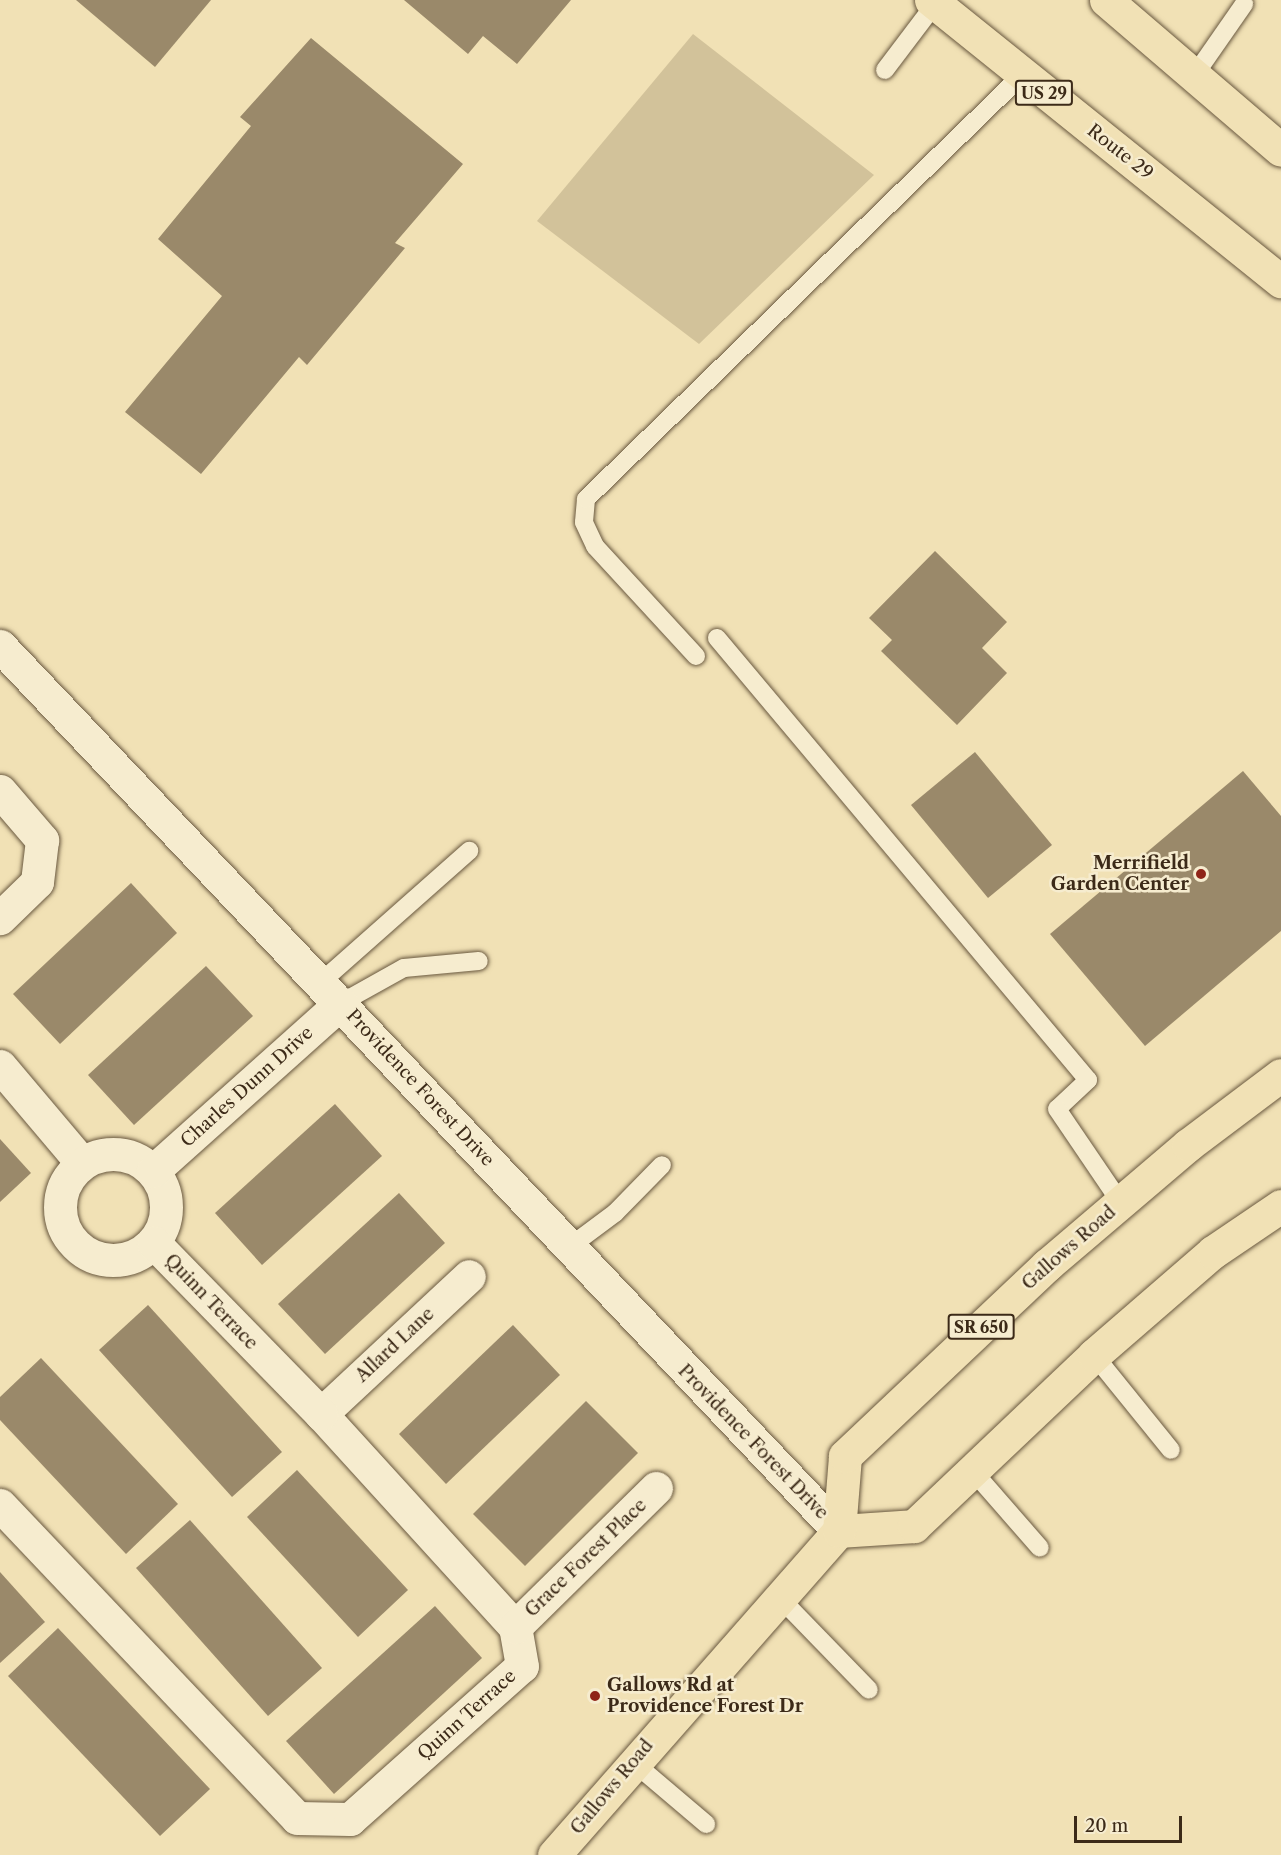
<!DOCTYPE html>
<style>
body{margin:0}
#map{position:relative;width:1281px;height:1855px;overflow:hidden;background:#f1e1b5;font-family:"Libre Caslon Text",serif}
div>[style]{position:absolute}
.green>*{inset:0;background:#d2c29a}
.building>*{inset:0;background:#9a896a}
.roads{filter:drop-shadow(0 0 2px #69583f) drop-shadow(0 0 2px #69583f)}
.service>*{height:18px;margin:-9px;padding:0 9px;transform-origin:9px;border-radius:9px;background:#f6eccf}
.minor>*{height:33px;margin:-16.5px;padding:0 16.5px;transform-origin:16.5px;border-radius:16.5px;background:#f6eccf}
.minor>.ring{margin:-16.5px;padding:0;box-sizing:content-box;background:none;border:33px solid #f6eccf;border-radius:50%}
.tertiary>*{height:33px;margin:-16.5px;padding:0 16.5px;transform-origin:16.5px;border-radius:16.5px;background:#f6eccf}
.primary>*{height:33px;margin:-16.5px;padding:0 16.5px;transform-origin:16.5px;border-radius:16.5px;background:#f1e1b5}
.dots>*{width:16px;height:16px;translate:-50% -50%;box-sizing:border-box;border:3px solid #f6eccf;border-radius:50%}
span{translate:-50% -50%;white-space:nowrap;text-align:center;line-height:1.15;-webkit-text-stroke:5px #f6eccf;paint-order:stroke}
.shield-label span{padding:2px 4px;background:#f6eccf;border:2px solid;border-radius:4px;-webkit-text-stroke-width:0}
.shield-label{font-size:16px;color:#3c2a18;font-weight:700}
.street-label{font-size:18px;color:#3c2a18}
.poi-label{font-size:18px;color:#3c2a18;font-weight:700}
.right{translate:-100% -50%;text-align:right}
.left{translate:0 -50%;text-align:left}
.scale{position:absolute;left:1074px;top:1816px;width:108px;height:27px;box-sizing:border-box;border:3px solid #3c2a18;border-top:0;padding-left:8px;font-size:18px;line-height:21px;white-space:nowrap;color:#3c2a18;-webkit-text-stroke:4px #f6eccf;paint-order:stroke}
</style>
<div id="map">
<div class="green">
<div style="clip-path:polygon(693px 34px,874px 175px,699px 344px,537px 221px)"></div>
</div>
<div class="building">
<div style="clip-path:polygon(76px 0,211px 0,155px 67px)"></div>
<div style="clip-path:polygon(404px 0,571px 0,517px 64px,483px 36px,468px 54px)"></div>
<div style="clip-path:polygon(311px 38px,463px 164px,395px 243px,405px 248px,307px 365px,299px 357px,201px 474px,125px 412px,222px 296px,158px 239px,251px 126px,240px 117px)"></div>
<div style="clip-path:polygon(935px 551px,1007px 622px,982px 648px,1007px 673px,957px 725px,881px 651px,892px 640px,869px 618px)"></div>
<div style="clip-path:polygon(975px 752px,1052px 845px,988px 898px,911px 805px)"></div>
<div style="clip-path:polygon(1243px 771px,1281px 816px,1281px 931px,1145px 1046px,1050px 934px)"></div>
<div style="clip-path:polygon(131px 883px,177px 933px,60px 1044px,13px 994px)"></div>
<div style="clip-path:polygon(206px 966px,253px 1016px,134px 1125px,88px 1075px)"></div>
<div style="clip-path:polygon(335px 1104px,382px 1156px,262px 1265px,215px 1213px)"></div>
<div style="clip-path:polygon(0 1139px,31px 1173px,0 1202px)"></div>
<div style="clip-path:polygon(399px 1193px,445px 1243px,325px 1354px,278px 1304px)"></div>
<div style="clip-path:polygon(148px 1305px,282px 1452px,232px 1497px,99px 1350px)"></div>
<div style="clip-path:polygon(513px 1325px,560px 1375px,446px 1484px,399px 1434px)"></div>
<div style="clip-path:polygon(41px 1358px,178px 1504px,126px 1554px,0 1420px,0 1397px)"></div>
<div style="clip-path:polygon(586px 1401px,638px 1453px,525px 1566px,473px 1514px)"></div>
<div style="clip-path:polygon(297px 1470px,408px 1590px,358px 1637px,247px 1517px)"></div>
<div style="clip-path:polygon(190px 1520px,322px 1668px,268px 1716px,136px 1568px)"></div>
<div style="clip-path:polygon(0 1572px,45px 1622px,0 1663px)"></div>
<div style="clip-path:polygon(435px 1606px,482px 1658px,334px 1794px,286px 1741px)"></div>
<div style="clip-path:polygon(58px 1628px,210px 1789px,160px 1836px,8px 1676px)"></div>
</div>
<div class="roads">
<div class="service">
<div style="left:885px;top:70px;width:83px;rotate:-52.9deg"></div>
<div style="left:1194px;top:76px;width:88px;rotate:-55.2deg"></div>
<div style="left:717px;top:638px;width:577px;rotate:49.99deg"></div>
<div style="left:1088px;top:1080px;width:42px;rotate:136.9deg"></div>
<div style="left:1057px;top:1109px;width:114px;rotate:55.8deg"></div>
<div style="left:696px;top:656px;width:149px;rotate:-132.6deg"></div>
<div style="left:595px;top:546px;width:26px;rotate:-115deg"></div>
<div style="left:584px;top:522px;width:23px;rotate:-85deg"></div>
<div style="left:586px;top:499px;width:608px;rotate:-44.2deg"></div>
<div style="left:321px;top:982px;width:198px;rotate:-41.5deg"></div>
<div style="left:341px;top:1003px;width:72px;rotate:-29.1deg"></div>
<div style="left:404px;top:968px;width:75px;rotate:-5.3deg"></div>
<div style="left:568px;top:1248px;width:59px;rotate:-36.7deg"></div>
<div style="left:615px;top:1213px;width:67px;rotate:-45.6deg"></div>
<div style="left:1094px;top:1355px;width:122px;rotate:51deg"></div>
<div style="left:972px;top:1470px;width:103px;rotate:48.9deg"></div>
<div style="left:779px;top:1597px;width:129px;rotate:45.9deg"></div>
<div style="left:633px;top:1762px;width:96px;rotate:40.3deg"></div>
</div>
<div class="minor">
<div style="left:0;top:791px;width:65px;rotate:49.4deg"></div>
<div style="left:42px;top:840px;width:42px;rotate:96.8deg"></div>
<div style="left:37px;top:882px;width:52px;rotate:135.8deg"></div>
<div style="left:0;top:1066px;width:127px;rotate:49.8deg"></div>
<div class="ring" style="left:60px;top:1154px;width:73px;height:73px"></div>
<div style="left:153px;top:1171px;width:252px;rotate:-41.8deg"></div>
<div style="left:321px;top:1414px;width:202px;rotate:-43deg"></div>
<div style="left:0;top:1505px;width:431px;rotate:46.5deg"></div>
<div style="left:297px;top:1818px;width:53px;rotate:1.1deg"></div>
<div style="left:350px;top:1819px;width:230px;rotate:-41.7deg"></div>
<div style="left:522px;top:1666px;width:40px;rotate:-100deg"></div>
<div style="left:515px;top:1627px;width:288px;rotate:-132.3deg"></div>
<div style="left:321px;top:1414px;width:240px;rotate:-134.3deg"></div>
<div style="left:515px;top:1627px;width:198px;rotate:-44.6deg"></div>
</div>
<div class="tertiary">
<div style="left:0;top:646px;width:1219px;rotate:46.53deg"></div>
</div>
<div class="primary">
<div style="left:931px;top:0;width:449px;rotate:38.8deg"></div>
<div style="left:1106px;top:0;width:230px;rotate:40.6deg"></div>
<div style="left:839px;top:1531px;width:75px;rotate:-3.8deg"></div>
<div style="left:914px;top:1526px;width:248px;rotate:-43.5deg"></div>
<div style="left:1094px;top:1355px;width:157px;rotate:-40.9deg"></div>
<div style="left:1213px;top:1252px;width:82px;rotate:-34.1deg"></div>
<div style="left:554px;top:1855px;width:432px;rotate:-48.7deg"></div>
<div style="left:839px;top:1531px;width:75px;rotate:-85.4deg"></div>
<div style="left:845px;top:1456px;width:278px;rotate:-43.4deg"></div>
<div style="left:1047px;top:1265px;width:185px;rotate:-40.4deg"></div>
<div style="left:1188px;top:1145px;width:116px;rotate:-37deg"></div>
</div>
</div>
<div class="dots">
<div style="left:1201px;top:874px;background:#8f2418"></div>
<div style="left:595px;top:1696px;background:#8f2418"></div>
</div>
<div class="shield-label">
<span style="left:1044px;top:93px">US 29</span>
<span style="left:981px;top:1327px">SR 650</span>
</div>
<div class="street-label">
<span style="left:1120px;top:152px;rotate:38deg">Route 29</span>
<span style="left:247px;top:1087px;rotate:-42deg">Charles Dunn Drive</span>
<span style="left:420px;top:1088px;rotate:47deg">Providence Forest Drive</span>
<span style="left:1069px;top:1248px;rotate:-41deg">Gallows Road</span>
<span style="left:211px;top:1302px;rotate:46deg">Quinn Terrace</span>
<span style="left:395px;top:1345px;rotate:-43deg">Allard Lane</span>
<span style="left:753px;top:1442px;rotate:46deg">Providence Forest Drive</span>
<span style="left:586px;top:1558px;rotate:-44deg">Grace Forest Place</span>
<span style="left:467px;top:1715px;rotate:-42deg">Quinn Terrace</span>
<span style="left:612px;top:1787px;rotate:-50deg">Gallows Road</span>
</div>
<div class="poi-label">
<span class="right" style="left:1189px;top:874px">Merrifield<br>Garden Center</span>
<span class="left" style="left:607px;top:1696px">Gallows Rd at<br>Providence Forest Dr</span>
</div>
<div class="scale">20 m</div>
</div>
